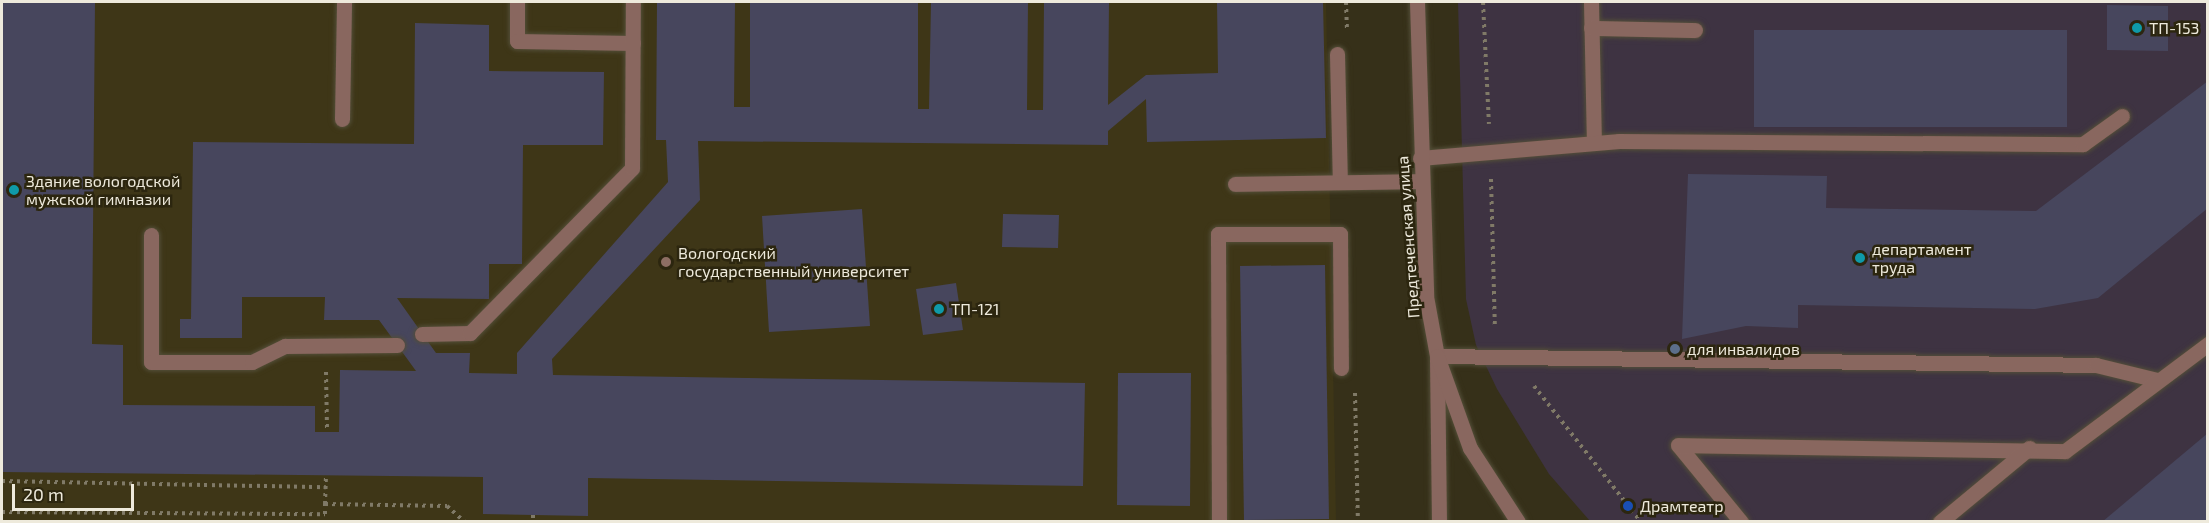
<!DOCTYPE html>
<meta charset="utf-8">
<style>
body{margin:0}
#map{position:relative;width:2209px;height:523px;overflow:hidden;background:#363019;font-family:"Exo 2",sans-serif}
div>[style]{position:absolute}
.commercial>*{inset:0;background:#3e3342}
.built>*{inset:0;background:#3e3617}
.building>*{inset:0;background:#47465d}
.path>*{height:4px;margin-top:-2px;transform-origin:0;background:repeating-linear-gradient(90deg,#807a67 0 3px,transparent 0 7.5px)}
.roads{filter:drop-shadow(0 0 2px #534e38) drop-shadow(0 0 2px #534e38)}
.service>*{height:15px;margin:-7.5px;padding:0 7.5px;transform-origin:7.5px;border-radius:7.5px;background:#89675f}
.minor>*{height:15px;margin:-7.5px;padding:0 7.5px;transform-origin:7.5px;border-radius:7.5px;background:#89675f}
.tertiary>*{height:15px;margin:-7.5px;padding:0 7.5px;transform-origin:7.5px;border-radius:7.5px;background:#89675f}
.dots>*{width:16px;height:16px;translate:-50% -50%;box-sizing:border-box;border:3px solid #2c260f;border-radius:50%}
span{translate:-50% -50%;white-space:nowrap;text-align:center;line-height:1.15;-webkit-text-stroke:5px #2c260f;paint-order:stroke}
.poi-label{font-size:16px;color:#eeeadc}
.left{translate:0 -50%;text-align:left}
.street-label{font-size:16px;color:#eeeadc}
.frame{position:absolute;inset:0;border:3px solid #eeeadc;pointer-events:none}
.scale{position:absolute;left:12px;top:484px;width:122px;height:27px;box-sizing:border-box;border:3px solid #eeeadc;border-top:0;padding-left:8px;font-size:18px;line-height:21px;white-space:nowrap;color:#eeeadc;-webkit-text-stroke:4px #2c260f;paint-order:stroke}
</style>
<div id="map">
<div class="commercial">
<div style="clip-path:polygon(1458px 2px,2207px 2px,2207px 521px,1590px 521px,1549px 474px,1497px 389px,1476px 345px,1466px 299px)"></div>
</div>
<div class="built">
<div style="clip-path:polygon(2px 2px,1326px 2px,1336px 521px,2px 521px)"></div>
</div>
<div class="building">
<div style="clip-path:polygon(2px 2px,95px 2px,92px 344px,123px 345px,123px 405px,315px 406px,315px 432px,339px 432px,340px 370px,416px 371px,379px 320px,324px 320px,325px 297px,242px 297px,242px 338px,180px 338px,180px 319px,191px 319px,193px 142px,414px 144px,415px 23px,489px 25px,489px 71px,604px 72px,603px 145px,523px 145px,522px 264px,489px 264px,489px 299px,397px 298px,436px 353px,470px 353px,469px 373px,517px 374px,517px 353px,668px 182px,666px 140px,656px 140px,657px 2px,735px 2px,734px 107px,750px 107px,750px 2px,918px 2px,918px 109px,929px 109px,931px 2px,1028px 2px,1027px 110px,1043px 110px,1044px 2px,1109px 2px,1108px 105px,1146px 75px,1218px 73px,1217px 2px,1323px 2px,1326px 138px,1147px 142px,1146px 99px,1108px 131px,1108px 145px,698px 141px,700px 200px,552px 359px,553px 375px,1085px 383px,1083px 486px,588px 478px,588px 516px,483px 514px,483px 477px,2px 472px)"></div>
<div style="clip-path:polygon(2107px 5px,2168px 6px,2168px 51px,2107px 50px)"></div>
<div style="clip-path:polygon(1754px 30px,2067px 30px,2067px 127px,1754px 127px)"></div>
<div style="clip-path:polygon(2208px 81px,2208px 208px,2098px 298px,2035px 309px,1798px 305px,1798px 328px,1746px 326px,1682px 339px,1688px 174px,1827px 176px,1826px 208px,2036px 211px)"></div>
<div style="clip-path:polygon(862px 209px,870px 326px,769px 332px,762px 216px)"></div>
<div style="clip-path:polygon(1003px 214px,1059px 215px,1058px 248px,1002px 247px)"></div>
<div style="clip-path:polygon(1325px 265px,1329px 519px,1244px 520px,1240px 266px)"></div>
<div style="clip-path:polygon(956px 283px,963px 330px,923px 335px,916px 289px)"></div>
<div style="clip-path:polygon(1118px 373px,1191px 373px,1190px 506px,1117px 505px)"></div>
<div style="clip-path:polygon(2208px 433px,2208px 522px,2102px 522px)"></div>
</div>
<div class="path">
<div style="left:1346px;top:2px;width:27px;rotate:88deg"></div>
<div style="left:1483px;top:2px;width:122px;rotate:87.2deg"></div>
<div style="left:1491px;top:179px;width:148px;rotate:88.5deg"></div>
<div style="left:326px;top:372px;width:60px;rotate:89deg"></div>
<div style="left:1534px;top:386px;width:173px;rotate:51.8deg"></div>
<div style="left:1355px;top:393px;width:129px;rotate:88.7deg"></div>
<div style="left:2px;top:481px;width:324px;rotate:1.1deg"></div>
<div style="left:325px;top:504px;width:30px;rotate:-88deg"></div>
<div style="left:2px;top:512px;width:323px;rotate:0.4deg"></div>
<div style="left:325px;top:514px;width:10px;rotate:-90deg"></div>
<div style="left:325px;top:504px;width:122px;rotate:0.9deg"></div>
<div style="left:447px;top:506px;width:24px;rotate:42deg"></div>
<div style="left:533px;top:515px;width:7px;rotate:90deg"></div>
</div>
<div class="roads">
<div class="service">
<div style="left:517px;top:2px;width:39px;rotate:90deg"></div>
<div style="left:517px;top:41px;width:116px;rotate:1deg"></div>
<div style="left:1591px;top:2px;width:141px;rotate:88.8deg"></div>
<div style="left:1591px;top:28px;width:104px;rotate:1.1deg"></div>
<div style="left:1337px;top:54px;width:128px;rotate:88.7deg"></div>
<div style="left:342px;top:119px;width:117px;rotate:-89deg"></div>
<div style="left:1420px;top:158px;width:200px;rotate:-4.9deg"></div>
<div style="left:1619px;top:141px;width:464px;rotate:0.4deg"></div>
<div style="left:2083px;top:144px;width:48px;rotate:-35.7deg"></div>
<div style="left:1235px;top:184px;width:186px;rotate:-0.9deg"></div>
<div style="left:151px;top:235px;width:127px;rotate:90deg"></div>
<div style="left:151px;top:362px;width:101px"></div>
<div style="left:252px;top:362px;width:37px;rotate:-26deg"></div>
<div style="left:285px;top:346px;width:112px;rotate:-0.5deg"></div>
<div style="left:422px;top:334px;width:48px;rotate:-1.2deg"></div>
<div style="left:470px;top:333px;width:231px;rotate:-45.5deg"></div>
<div style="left:632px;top:168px;width:166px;rotate:-89.7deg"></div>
<div style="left:1437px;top:356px;width:659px;rotate:0.78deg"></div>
<div style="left:2096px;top:365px;width:63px;rotate:13.8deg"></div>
<div style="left:1219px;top:522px;width:288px;rotate:-90.2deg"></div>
<div style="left:1218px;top:234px;width:122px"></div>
<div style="left:1340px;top:234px;width:134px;rotate:89.6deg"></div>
<div style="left:1741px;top:522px;width:99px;rotate:-129.3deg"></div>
<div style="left:1678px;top:445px;width:387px;rotate:0.9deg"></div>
<div style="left:2065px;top:451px;width:179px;rotate:-36.8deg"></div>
<div style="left:1940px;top:522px;width:116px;rotate:-39.7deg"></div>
</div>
<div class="minor">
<div style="left:1437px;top:359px;width:163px;rotate:89.3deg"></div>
</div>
<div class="tertiary">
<div style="left:1417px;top:2px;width:294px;rotate:88.2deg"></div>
<div style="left:1426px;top:296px;width:61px;rotate:79.6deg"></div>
<div style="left:1437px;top:356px;width:98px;rotate:70.3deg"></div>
<div style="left:1470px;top:448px;width:88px;rotate:57deg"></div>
</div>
</div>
<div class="dots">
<div style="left:2137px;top:28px;background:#0f9aa8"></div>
<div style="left:14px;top:190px;background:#0f9aa8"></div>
<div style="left:1860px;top:258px;background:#0f9aa8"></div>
<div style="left:666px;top:262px;background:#8d6e63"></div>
<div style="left:939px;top:309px;background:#0f9aa8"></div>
<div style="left:1675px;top:349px;background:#5c6f8a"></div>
<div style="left:1628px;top:506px;background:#1a4fb4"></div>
</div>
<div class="poi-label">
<span class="left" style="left:2149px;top:28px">ТП-153</span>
<span class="left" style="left:26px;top:190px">Здание вологодской<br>мужской гимназии</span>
<span class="left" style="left:1872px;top:258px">департамент<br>труда</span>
<span class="left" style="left:678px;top:262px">Вологодский<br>государственный университет</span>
<span class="left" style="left:951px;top:309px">ТП-121</span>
<span class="left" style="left:1687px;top:349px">для инвалидов</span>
<span class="left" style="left:1640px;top:506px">Драмтеатр</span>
</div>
<div class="street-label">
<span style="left:1408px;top:237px;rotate:-94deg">Предтеченская улица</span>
</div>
<div class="frame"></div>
<div class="scale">20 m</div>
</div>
